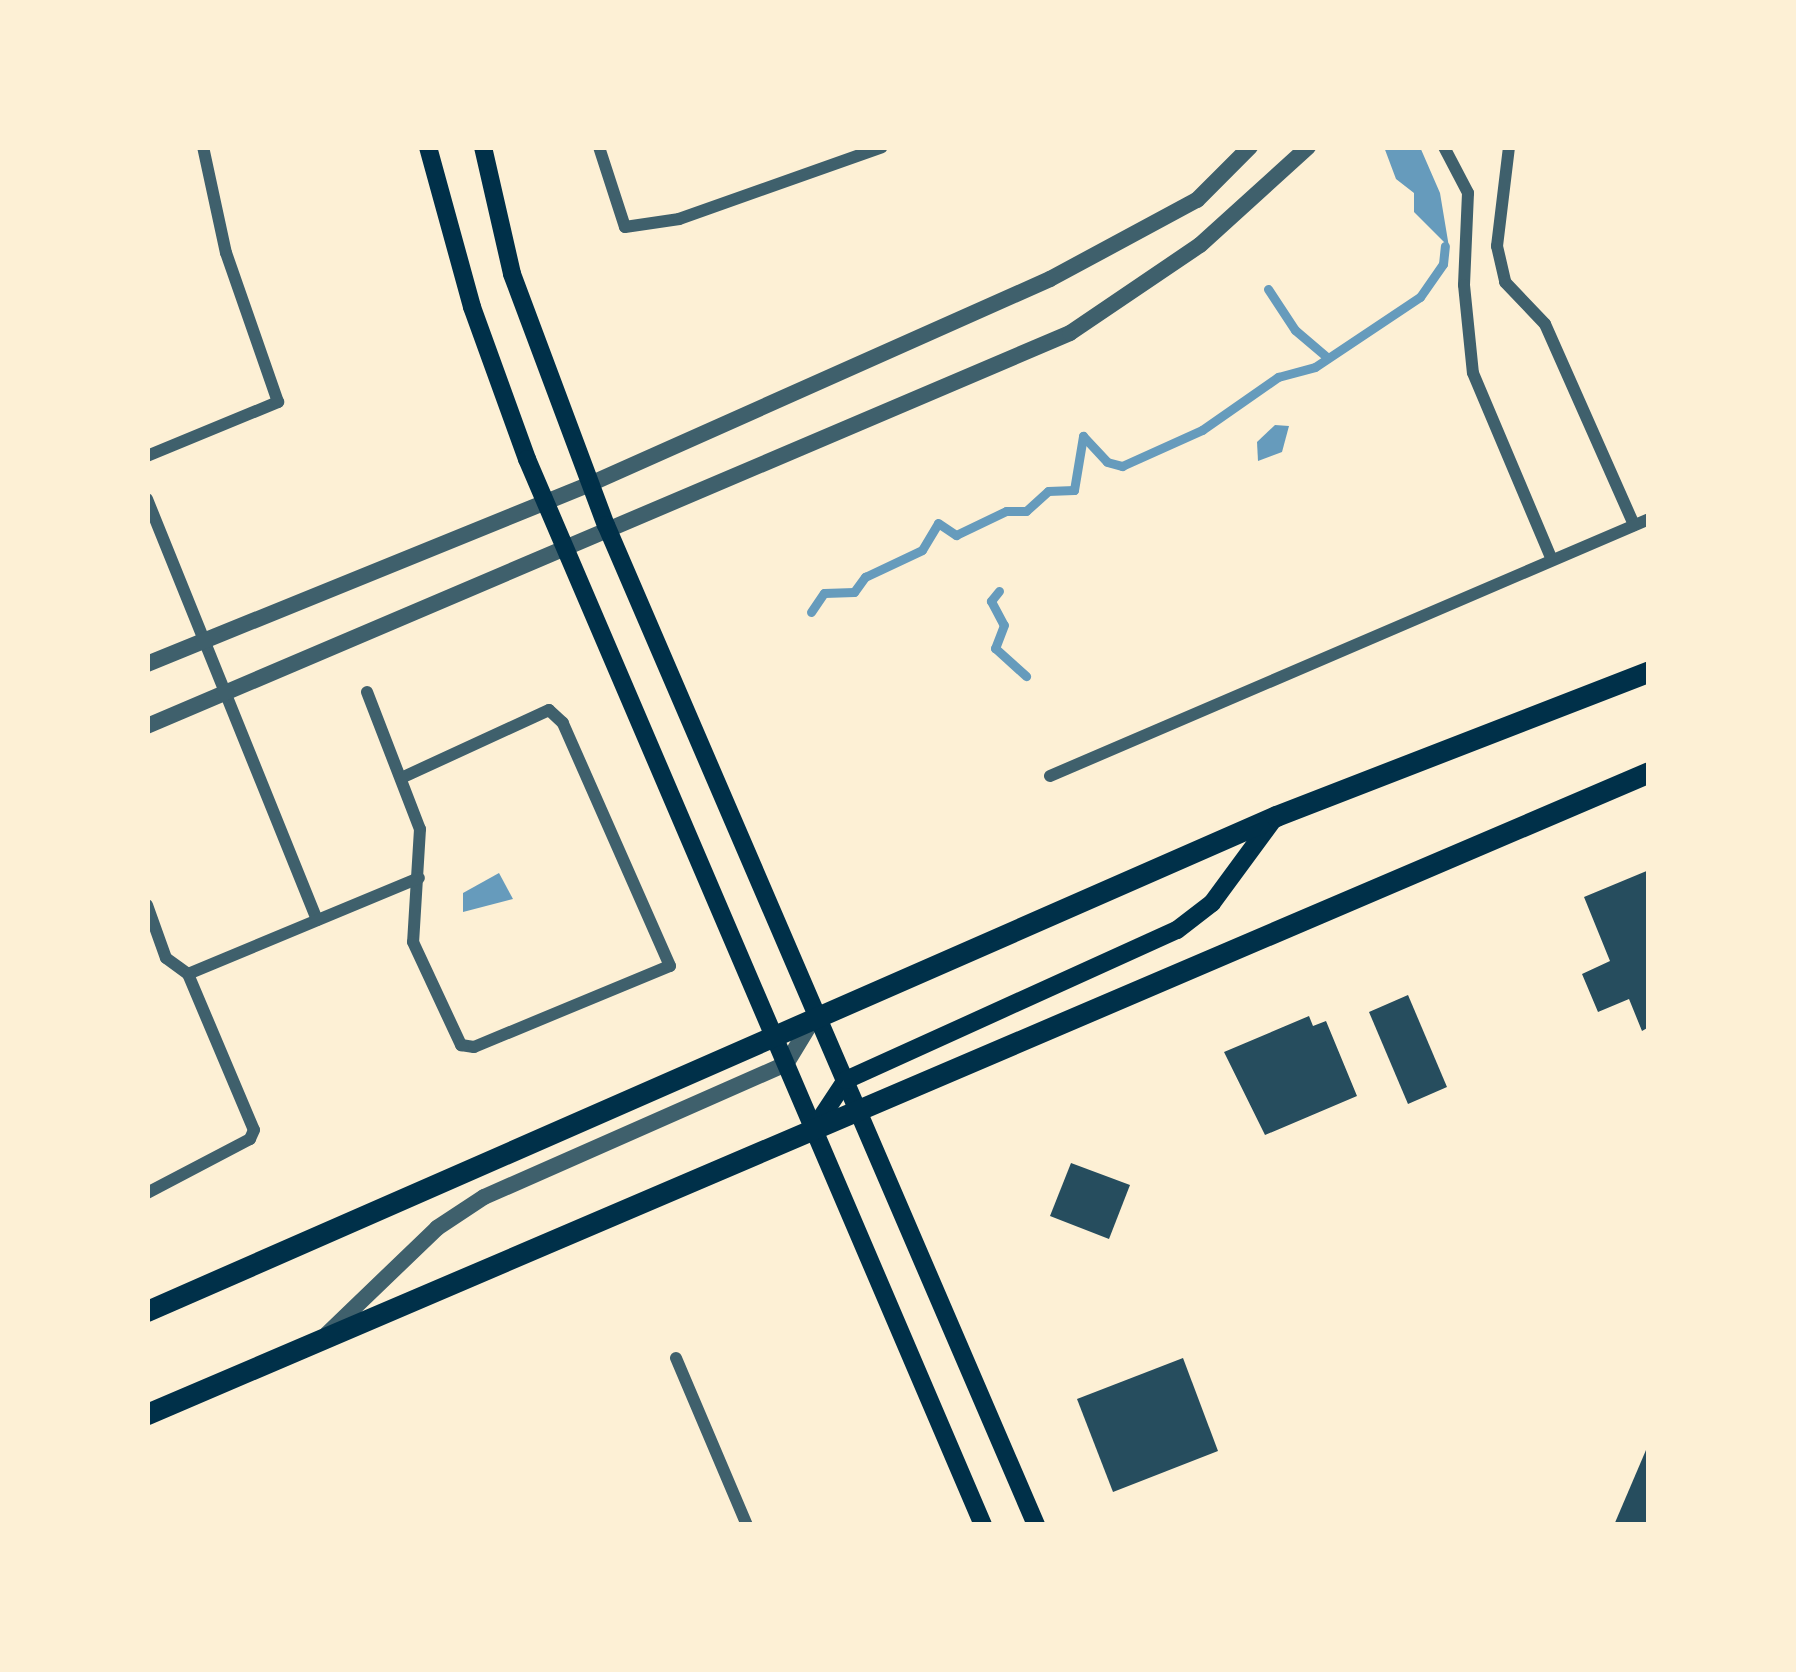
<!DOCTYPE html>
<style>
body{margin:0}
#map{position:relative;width:1796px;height:1672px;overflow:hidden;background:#fdf0d5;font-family:"DejaVu Sans",sans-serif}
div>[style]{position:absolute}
.water>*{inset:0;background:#669bbc}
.stream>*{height:9px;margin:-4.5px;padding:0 4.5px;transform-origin:4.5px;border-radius:4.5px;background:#669bbc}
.building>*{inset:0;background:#264d5e}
.minor>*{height:12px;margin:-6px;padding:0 6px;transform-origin:6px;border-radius:6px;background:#3f606c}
.tertiary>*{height:16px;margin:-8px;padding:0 8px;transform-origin:8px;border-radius:8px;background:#3f606c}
.secondary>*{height:18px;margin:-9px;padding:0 9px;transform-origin:9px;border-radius:9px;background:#003049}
.primary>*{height:21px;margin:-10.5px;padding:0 10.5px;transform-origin:10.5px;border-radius:10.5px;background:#003049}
span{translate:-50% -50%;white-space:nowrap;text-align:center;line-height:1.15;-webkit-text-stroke:12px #fdf0d5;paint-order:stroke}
.frame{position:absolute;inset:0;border:150px solid #fdf0d5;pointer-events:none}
</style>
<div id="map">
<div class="water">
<div style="clip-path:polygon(1384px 147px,1420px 147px,1440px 193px,1449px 247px,1414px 212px,1414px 193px,1396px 179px)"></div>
<div style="clip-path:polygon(1275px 425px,1289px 426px,1282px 452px,1258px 461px,1257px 442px)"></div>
<div style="clip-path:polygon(499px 873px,513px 899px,463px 912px,463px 893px)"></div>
</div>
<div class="stream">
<div style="left:1268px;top:289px;width:49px;rotate:56.6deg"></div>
<div style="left:1295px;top:330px;width:43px;rotate:40.3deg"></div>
<div style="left:999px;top:591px;width:13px;rotate:129deg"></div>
<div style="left:991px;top:601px;width:27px;rotate:62deg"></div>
<div style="left:1004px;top:625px;width:25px;rotate:111deg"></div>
<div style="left:995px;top:648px;width:42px;rotate:42.1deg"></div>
<div style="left:811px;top:612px;width:23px;rotate:-56deg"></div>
<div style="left:824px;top:593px;width:30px;rotate:-2deg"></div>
<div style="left:854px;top:592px;width:19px;rotate:-54deg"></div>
<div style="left:865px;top:577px;width:63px;rotate:-25.3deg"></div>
<div style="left:922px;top:550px;width:31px;rotate:-59deg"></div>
<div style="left:938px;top:523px;width:22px;rotate:34deg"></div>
<div style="left:956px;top:535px;width:55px;rotate:-25.6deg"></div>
<div style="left:1006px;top:511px;width:20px"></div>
<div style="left:1026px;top:511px;width:30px;rotate:-42deg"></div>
<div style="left:1048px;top:491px;width:26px;rotate:-2deg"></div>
<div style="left:1074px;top:490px;width:55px;rotate:-80.5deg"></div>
<div style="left:1083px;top:436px;width:35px;rotate:47deg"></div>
<div style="left:1107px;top:462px;width:16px;rotate:15deg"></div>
<div style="left:1122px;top:466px;width:88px;rotate:-24.2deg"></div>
<div style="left:1202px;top:430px;width:93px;rotate:-34.9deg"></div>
<div style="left:1278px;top:377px;width:38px;rotate:-15deg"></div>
<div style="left:1315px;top:367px;width:126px;rotate:-33.7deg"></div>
<div style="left:1420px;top:297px;width:40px;rotate:-55.1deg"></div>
<div style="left:1443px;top:264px;width:18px;rotate:-84deg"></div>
</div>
<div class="building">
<div style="clip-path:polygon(1649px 870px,1649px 1027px,1642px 1031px,1629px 999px,1598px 1012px,1582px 974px,1610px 961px,1584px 897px)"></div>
<div style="clip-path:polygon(1408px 995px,1447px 1087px,1408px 1104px,1369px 1012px)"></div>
<div style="clip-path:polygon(1309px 1016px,1313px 1026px,1326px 1021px,1357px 1096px,1265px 1135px,1224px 1052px)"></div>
<div style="clip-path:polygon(1071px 1163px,1130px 1185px,1109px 1239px,1050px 1216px)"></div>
<div style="clip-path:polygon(1183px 1358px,1218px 1451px,1113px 1492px,1077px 1399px)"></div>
<div style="clip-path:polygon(1649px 1443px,1649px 1525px,1614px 1525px)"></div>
</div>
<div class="minor">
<div style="left:599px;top:147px;width:84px;rotate:72deg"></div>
<div style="left:625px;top:227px;width:55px;rotate:-8.4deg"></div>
<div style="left:679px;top:219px;width:215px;rotate:-19.5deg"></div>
<div style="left:1444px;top:147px;width:52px;rotate:62.4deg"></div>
<div style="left:1468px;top:193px;width:92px;rotate:92.5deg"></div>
<div style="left:1464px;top:285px;width:88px;rotate:84.2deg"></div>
<div style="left:1473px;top:373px;width:203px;rotate:67.1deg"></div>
<div style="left:1509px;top:147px;width:100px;rotate:96.9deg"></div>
<div style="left:1497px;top:246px;width:37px;rotate:77deg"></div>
<div style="left:1505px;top:282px;width:58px;rotate:46.4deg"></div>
<div style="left:1545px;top:324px;width:220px;rotate:66.1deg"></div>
<div style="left:147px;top:456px;width:142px;rotate:-22.4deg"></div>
<div style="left:278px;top:402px;width:158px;rotate:-109.2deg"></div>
<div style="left:226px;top:253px;width:108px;rotate:-102.2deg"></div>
<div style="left:147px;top:499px;width:454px;rotate:68deg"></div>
<div style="left:367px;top:692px;width:147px;rotate:68.9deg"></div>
<div style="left:420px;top:829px;width:113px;rotate:93.5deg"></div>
<div style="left:413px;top:942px;width:114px;rotate:65deg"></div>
<div style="left:461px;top:1045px;width:13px;rotate:9deg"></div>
<div style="left:474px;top:1047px;width:212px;rotate:-22.5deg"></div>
<div style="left:670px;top:966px;width:266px;rotate:-113.8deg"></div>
<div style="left:563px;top:723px;width:19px;rotate:-137deg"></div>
<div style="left:549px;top:710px;width:163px;rotate:155.3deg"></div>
<div style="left:1050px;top:776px;width:652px;rotate:-23.22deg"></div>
<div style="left:147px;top:905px;width:56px;rotate:70.3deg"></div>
<div style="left:166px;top:958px;width:27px;rotate:36deg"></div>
<div style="left:188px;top:974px;width:169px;rotate:67.1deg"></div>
<div style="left:254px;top:1130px;width:10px;rotate:114deg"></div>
<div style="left:250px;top:1139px;width:116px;rotate:152.3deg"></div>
<div style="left:188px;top:974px;width:250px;rotate:-22.6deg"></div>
<div style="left:676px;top:1358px;width:181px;rotate:67deg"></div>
</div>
<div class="tertiary">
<div style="left:147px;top:664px;width:478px;rotate:-22.1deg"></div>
<div style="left:590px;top:484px;width:504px;rotate:-24.02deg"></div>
<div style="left:1050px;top:279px;width:167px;rotate:-28.3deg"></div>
<div style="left:1197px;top:200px;width:75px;rotate:-45deg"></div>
<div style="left:147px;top:726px;width:1003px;rotate:-23.06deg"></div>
<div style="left:1070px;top:333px;width:157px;rotate:-34.1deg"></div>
<div style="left:1200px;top:245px;width:146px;rotate:-42.2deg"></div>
<div style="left:327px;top:1334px;width:153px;rotate:-43.9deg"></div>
<div style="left:437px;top:1228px;width:56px;rotate:-33.4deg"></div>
<div style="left:484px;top:1197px;width:330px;rotate:-23.8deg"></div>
<div style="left:786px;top:1064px;width:54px;rotate:-58.7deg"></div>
</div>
<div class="secondary">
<div style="left:428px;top:147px;width:166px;rotate:74.6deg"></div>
<div style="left:472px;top:307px;width:162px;rotate:70.1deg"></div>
<div style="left:527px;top:459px;width:1159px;rotate:66.84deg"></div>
<div style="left:483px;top:147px;width:130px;rotate:77.1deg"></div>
<div style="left:512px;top:274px;width:268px;rotate:69.5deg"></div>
<div style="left:606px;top:525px;width:1089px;rotate:66.73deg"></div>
<div style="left:813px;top:1130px;width:60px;rotate:-56.6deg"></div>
<div style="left:846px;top:1080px;width:363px;rotate:-24.4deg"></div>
<div style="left:1177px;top:930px;width:44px;rotate:-37.6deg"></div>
<div style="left:1212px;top:903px;width:108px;rotate:-53.7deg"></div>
</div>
<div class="primary">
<div style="left:147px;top:1311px;width:1233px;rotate:-23.67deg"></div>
<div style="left:1276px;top:816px;width:400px;rotate:-21.2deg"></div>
<div style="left:147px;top:1414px;width:1633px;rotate:-23.14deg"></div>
</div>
<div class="frame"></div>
</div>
